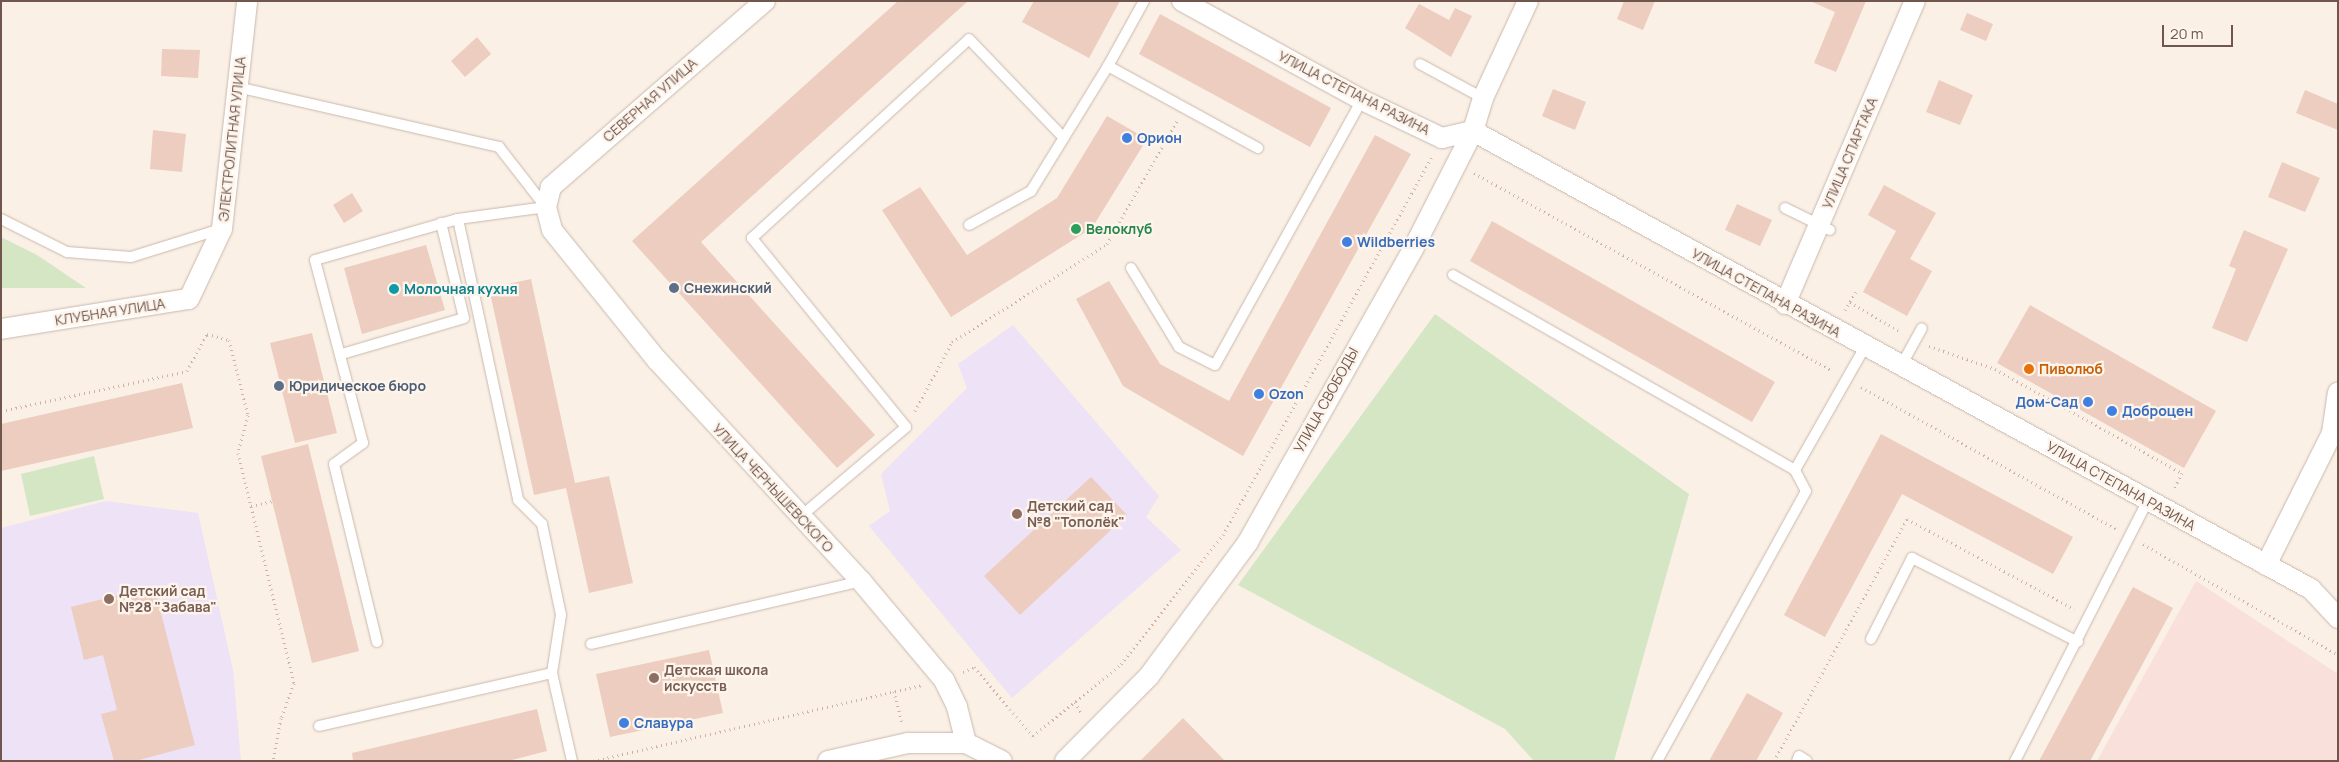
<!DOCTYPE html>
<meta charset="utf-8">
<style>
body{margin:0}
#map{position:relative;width:2339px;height:762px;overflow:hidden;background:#faf0e5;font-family:Manrope,sans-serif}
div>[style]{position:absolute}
.commercial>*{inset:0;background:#f9e0da}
.education>*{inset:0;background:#ede2f6}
.green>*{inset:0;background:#d5e6c5}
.building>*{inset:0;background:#eccdbf}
.path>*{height:3px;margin-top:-1.5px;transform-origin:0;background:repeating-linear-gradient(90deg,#d1b1a3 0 1px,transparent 0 5px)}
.roads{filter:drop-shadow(0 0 1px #cab7ac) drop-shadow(0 0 1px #cab7ac)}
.lane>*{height:10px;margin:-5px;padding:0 5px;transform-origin:5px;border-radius:5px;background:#fff}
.street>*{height:20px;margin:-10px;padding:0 10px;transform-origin:10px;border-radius:10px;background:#fff}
.dots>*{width:14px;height:14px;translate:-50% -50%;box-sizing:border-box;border:2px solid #fdf4eb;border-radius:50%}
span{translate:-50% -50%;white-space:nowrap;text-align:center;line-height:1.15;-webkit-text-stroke:4.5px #fdf4eb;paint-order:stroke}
.street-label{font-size:14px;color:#70564d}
.shop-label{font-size:14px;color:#366cbe;font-weight:700}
.left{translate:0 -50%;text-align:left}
.right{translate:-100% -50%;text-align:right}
.leisure-label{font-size:14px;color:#27864d;font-weight:700}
.service-label{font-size:14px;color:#4e5e75;font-weight:700}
.culture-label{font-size:14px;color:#0d838f;font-weight:700}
.food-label{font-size:14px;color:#c56008;font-weight:700}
.education-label{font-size:14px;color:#785e54;font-weight:700}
.frame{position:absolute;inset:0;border:2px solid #70564d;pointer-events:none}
.scale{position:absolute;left:2162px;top:25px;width:71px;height:22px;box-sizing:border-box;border:2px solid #70564d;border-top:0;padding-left:6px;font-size:15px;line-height:18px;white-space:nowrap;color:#70564d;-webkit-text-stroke:4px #fdf4eb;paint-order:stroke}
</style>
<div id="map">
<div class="commercial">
<div style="clip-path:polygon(2196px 581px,2338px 674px,2338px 761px,2097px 761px)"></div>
</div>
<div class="education">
<div style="clip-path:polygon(1013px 325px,1159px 496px,1146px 517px,1181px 550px,1012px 698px,869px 526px,890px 511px,881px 474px,967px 388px,958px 364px)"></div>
<div style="clip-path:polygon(106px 501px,198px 513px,233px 670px,241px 761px,1px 761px,1px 528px)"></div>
</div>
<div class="green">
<div style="clip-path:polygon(1px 237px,37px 255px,86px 288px,1px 288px)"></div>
<div style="clip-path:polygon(1435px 314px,1689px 494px,1614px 761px,1534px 761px,1505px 729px,1238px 585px)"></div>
<div style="clip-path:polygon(94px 456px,104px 499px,30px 516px,21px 474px)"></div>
</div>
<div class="building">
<div style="clip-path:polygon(898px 1px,968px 1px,701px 242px,875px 435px,837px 468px,632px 241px)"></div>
<div style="clip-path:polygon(1034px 1px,1120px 1px,1089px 58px,1022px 22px)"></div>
<div style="clip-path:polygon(1624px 1px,1655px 1px,1643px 30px,1617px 19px)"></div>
<div style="clip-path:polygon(1810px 1px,1866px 1px,1836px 72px,1814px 63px,1835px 12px)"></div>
<div style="clip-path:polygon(1419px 4px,1449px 20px,1455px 8px,1472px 16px,1451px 57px,1405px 28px)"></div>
<div style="clip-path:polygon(1967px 13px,1993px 24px,1986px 41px,1960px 30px)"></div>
<div style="clip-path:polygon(1160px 14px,1331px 108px,1310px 147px,1139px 54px)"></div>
<div style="clip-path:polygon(477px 37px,491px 54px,465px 77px,451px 61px)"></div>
<div style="clip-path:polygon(162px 49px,200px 50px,198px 78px,161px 76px)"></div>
<div style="clip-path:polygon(1939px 80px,1973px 95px,1960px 125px,1926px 112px)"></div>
<div style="clip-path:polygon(1553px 89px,1586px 102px,1575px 130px,1542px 116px)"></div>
<div style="clip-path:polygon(2305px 90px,2338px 104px,2338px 130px,2296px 113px)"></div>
<div style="clip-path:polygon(1107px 116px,1147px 139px,1092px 228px,951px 317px,882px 210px,920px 187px,967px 255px,1057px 198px)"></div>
<div style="clip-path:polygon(153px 130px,186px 134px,182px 172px,150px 169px)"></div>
<div style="clip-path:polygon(1375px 135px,1411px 154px,1243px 456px,1123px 386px,1076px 299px,1109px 281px,1160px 364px,1229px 401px)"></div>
<div style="clip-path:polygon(2282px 162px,2320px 178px,2305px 212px,2268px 197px)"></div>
<div style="clip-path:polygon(1884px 185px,1936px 213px,1910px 259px,1932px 271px,1907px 316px,1863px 292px,1896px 231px,1868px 215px)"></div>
<div style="clip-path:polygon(352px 193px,363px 211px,344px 223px,333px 205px)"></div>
<div style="clip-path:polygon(1737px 204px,1772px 220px,1760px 246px,1725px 230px)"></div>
<div style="clip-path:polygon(1492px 221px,1775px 382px,1752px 422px,1470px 261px)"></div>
<div style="clip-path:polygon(2244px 230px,2288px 249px,2247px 342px,2212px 328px,2236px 269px,2229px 266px)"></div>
<div style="clip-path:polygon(426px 245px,445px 310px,362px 334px,344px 268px)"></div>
<div style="clip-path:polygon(531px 279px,575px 483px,609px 476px,633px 583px,589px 593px,566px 488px,534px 495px,489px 288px)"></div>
<div style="clip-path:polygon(2030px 305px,2216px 411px,2184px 468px,1997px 363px)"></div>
<div style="clip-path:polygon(312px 333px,337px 433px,295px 443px,270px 343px)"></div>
<div style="clip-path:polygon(182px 383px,193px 428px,1px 471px,1px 424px)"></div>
<div style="clip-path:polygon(1881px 434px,2073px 537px,2053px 574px,1902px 494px,1825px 637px,1784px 615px)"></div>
<div style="clip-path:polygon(308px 444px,359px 651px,312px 663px,261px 456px)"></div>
<div style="clip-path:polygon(1091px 477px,1127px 515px,1020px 615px,984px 576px)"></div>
<div style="clip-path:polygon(154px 586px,195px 745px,135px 761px,114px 761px,101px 714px,117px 710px,103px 655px,84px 660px,71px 607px)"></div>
<div style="clip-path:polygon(2133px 587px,2173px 608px,2090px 761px,2039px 761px)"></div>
<div style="clip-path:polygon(709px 650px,723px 713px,610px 737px,596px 674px)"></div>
<div style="clip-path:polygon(1747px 693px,1783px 713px,1756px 761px,1709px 761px)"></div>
<div style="clip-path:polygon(537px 709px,547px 751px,508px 761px,353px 761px,352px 753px)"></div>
<div style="clip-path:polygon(1183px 718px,1225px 761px,1140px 761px)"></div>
</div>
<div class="path">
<div style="left:1474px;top:173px;width:409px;rotate:28.9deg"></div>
<div style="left:1850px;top:302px;width:59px;rotate:30.5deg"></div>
<div style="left:1845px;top:310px;width:21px;rotate:-59deg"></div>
<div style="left:1929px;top:346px;width:70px;rotate:19.2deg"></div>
<div style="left:1995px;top:369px;width:214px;rotate:29.1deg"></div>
<div style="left:2182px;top:473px;width:20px;rotate:117deg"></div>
<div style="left:1861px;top:387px;width:292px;rotate:29.1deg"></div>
<div style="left:1px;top:411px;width:190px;rotate:-12.1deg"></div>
<div style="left:187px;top:371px;width:42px;rotate:-61.6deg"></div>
<div style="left:207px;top:334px;width:23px;rotate:15deg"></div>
<div style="left:229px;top:340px;width:77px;rotate:75.8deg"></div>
<div style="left:248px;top:415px;width:39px;rotate:105deg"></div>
<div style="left:238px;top:453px;width:237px;rotate:76.3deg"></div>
<div style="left:294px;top:683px;width:37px;rotate:110deg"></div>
<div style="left:281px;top:718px;width:44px;rotate:100.5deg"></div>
<div style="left:915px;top:411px;width:78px;rotate:-61.8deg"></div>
<div style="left:952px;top:342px;width:183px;rotate:-32.3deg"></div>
<div style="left:1107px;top:244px;width:142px;rotate:-60.4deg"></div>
<div style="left:251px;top:506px;width:22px;rotate:-13deg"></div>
<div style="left:2143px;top:544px;width:224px;rotate:29.6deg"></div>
<div style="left:963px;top:672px;width:12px;rotate:-24deg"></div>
<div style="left:974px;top:667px;width:91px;rotate:49.5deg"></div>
<div style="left:1033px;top:736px;width:114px;rotate:-39.3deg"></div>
<div style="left:1121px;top:664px;width:164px;rotate:-51.7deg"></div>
<div style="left:1223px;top:535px;width:433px;rotate:-61.1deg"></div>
<div style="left:894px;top:691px;width:32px;rotate:76deg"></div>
<div style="left:1075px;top:702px;width:14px;rotate:60deg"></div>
<div style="left:593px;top:761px;width:338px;rotate:-13deg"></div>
<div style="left:1774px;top:761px;width:276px;rotate:-61.2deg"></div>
<div style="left:1907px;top:519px;width:190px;rotate:28.3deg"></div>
</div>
<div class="roads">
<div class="lane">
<div style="left:1144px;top:1px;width:74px;rotate:119deg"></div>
<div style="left:1108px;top:66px;width:171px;rotate:28.7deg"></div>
<div style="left:1420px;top:64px;width:72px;rotate:28.4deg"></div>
<div style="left:237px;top:87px;width:269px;rotate:12.9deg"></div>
<div style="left:499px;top:147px;width:75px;rotate:52.1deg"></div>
<div style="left:1785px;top:208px;width:50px;rotate:26.1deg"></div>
<div style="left:1px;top:219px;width:74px;rotate:26.6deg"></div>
<div style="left:67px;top:252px;width:64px;rotate:4.5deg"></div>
<div style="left:131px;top:257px;width:94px;rotate:-17.3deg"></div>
<div style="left:458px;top:219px;width:287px;rotate:77.9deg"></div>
<div style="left:518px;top:500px;width:34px;rotate:45deg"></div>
<div style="left:542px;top:524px;width:93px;rotate:78.2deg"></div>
<div style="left:561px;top:615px;width:59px;rotate:98.8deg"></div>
<div style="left:552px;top:673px;width:90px;rotate:77.2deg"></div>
<div style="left:969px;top:225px;width:71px;rotate:-28.7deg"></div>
<div style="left:1031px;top:191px;width:147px;rotate:-58.4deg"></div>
<div style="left:1131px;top:268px;width:92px;rotate:58.7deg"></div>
<div style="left:1179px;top:347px;width:40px;rotate:26.6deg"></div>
<div style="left:1215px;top:365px;width:303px;rotate:-61deg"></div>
<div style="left:1453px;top:275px;width:394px;rotate:29.7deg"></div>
<div style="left:1795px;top:470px;width:142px;rotate:-60.4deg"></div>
<div style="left:342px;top:354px;width:127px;rotate:-16.4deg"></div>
<div style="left:464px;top:318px;width:98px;rotate:-103.6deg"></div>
<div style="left:1901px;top:366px;width:43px;rotate:-61.1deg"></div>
<div style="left:800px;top:517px;width:139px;rotate:-40.3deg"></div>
<div style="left:906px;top:427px;width:244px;rotate:-129.2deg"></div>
<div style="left:752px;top:238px;width:294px;rotate:-42.5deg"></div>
<div style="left:969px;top:39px;width:137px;rotate:46.2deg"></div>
<div style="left:1871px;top:639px;width:91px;rotate:-63.2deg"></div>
<div style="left:1912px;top:558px;width:186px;rotate:26.8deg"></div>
<div style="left:377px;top:642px;width:183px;rotate:-103.6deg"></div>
<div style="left:334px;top:464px;width:36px;rotate:-36deg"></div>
<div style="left:363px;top:443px;width:189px;rotate:-104.7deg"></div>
<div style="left:315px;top:260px;width:149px;rotate:-16deg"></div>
<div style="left:458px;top:219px;width:89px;rotate:-7.8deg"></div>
<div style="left:591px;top:644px;width:277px;rotate:-13.1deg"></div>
<div style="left:319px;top:726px;width:239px;rotate:-12.8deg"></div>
<div style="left:1657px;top:761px;width:308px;rotate:-61.1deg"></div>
<div style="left:1806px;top:491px;width:24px;rotate:-118deg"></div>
<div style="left:1797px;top:761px;width:5px;rotate:-68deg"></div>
<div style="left:1799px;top:756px;width:9px;rotate:32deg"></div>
<div style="left:2015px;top:761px;width:293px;rotate:-63deg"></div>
</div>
<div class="street">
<div style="left:765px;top:1px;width:284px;rotate:139deg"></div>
<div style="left:551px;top:187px;width:21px;rotate:104deg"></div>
<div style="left:546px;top:207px;width:24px;rotate:75deg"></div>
<div style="left:552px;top:230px;width:167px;rotate:51.1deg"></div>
<div style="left:657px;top:360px;width:301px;rotate:47.3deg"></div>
<div style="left:861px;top:581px;width:129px;rotate:50deg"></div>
<div style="left:944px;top:680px;width:30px;rotate:64deg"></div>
<div style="left:957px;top:707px;width:37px;rotate:76deg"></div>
<div style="left:966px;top:743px;width:40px;rotate:26.6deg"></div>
<div style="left:1182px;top:1px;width:205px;rotate:28.8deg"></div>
<div style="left:1362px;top:100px;width:89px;rotate:25.4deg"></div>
<div style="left:1442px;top:138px;width:32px;rotate:-13deg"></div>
<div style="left:1473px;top:131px;width:955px;rotate:28.66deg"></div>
<div style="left:2311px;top:589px;width:40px;rotate:47deg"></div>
<div style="left:1785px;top:304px;width:330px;rotate:-66.8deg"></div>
<div style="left:1px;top:329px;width:190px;rotate:-9.1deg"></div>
<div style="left:189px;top:299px;width:77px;rotate:-64.8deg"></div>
<div style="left:222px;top:229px;width:229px;rotate:-83.7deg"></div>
<div style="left:2266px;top:565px;width:148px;rotate:-63.4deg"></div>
<div style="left:2332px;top:433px;width:41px;rotate:-81.7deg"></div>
<div style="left:828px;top:761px;width:82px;rotate:-12.7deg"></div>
<div style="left:908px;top:743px;width:58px"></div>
<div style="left:1065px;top:761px;width:120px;rotate:-45.3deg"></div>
<div style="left:1149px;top:676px;width:167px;rotate:-53.5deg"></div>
<div style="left:1248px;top:542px;width:338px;rotate:-60.6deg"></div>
<div style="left:1414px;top:247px;width:130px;rotate:-63deg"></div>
<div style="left:1473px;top:131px;width:34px;rotate:-73deg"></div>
<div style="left:1483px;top:98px;width:107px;rotate:-65.1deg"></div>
</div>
</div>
<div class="dots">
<div style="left:1127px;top:138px;background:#3f7fe0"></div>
<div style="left:1076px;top:229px;background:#2e9e5b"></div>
<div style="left:1347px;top:242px;background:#3f7fe0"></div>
<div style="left:674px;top:288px;background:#5c6f8a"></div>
<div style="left:394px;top:289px;background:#0f9aa8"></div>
<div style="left:2029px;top:369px;background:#e8710a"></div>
<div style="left:279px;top:386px;background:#5c6f8a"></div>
<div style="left:1259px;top:394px;background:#3f7fe0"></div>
<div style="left:2088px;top:402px;background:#3f7fe0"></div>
<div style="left:2112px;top:411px;background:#3f7fe0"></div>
<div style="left:1017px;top:514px;background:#8d6e63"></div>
<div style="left:109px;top:599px;background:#8d6e63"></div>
<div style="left:654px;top:678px;background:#8d6e63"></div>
<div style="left:624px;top:723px;background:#3f7fe0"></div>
</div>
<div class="street-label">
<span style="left:1354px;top:93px;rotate:27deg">УЛИЦА СТЕПАНА РАЗИНА</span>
<span style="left:650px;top:100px;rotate:-41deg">СЕВЕРНАЯ УЛИЦА</span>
<span style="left:232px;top:139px;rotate:-84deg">ЭЛЕКТРОЛИТНАЯ УЛИЦА</span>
<span style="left:1850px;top:153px;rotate:-67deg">УЛИЦА СПАРТАКА</span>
<span style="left:1766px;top:293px;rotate:29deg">УЛИЦА СТЕПАНА РАЗИНА</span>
<span style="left:110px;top:312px;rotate:-9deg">КЛУБНАЯ УЛИЦА</span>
<span style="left:1326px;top:400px;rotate:-61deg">УЛИЦА СВОБОДЫ</span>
<span style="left:2121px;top:486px;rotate:29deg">УЛИЦА СТЕПАНА РАЗИНА</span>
<span style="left:773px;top:488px;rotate:47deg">УЛИЦА ЧЕРНЫШЕВСКОГО</span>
</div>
<div class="shop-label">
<span class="left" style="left:1137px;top:138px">Орион</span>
<span class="left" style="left:1357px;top:242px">Wildberries</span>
<span class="left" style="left:1269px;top:394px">Ozon</span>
<span class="right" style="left:2078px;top:402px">Дом-Сад</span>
<span class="left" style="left:2122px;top:411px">Доброцен</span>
<span class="left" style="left:634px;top:723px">Славура</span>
</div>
<div class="leisure-label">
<span class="left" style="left:1086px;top:229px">Велоклуб</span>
</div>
<div class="service-label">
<span class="left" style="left:684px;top:288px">Снежинский</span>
<span class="left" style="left:289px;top:386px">Юридическое бюро</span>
</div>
<div class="culture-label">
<span class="left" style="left:404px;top:289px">Молочная кухня</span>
</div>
<div class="food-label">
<span class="left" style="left:2039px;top:369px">Пиволюб</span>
</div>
<div class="education-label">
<span class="left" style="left:1027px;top:514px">Детский сад<br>№8 "Тополёк"</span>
<span class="left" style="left:119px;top:599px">Детский сад<br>№28 "Забава"</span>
<span class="left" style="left:664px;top:678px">Детская школа<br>искусств</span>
</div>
<div class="frame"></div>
<div class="scale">20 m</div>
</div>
